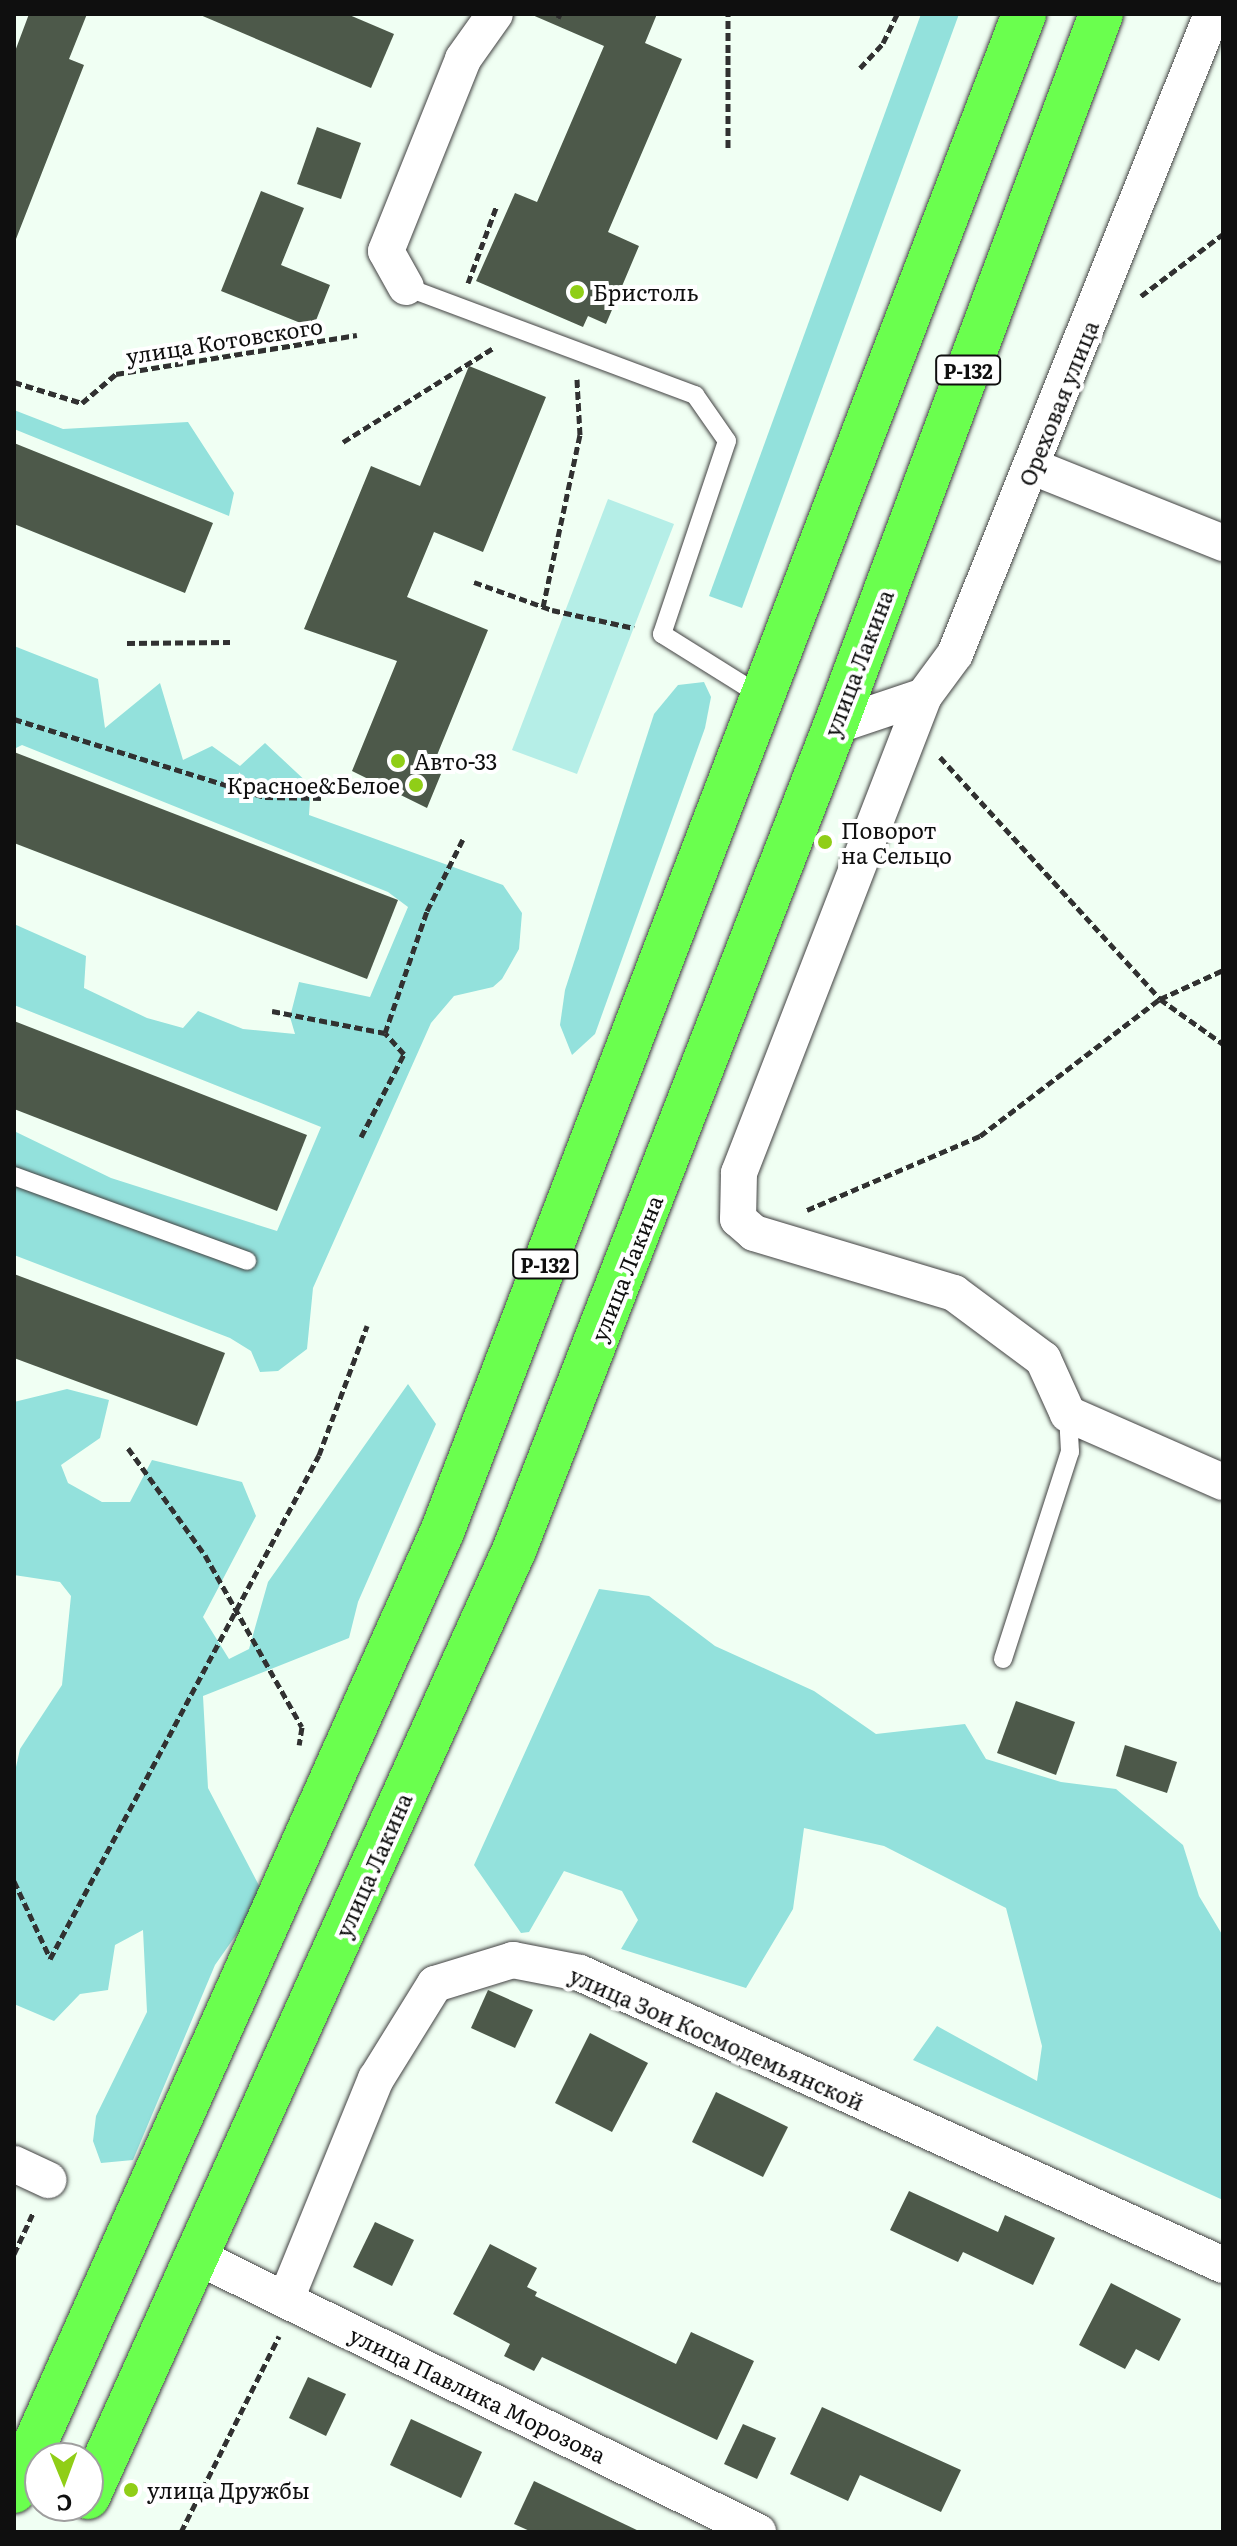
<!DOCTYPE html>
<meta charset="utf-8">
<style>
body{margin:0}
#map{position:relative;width:1237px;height:2546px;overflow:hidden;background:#f0fff3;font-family:Literata,serif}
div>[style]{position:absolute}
.green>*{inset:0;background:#b5eee7}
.forest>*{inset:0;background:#93e1dc}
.building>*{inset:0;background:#4d594a}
.path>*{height:5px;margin-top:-2.5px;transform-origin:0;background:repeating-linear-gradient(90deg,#313131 0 8px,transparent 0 12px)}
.roads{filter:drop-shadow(0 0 2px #424242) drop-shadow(0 0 2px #424242)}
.lane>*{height:18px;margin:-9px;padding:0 9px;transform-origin:9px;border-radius:9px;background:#fff}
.street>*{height:36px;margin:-18px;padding:0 18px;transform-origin:18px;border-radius:18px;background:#fff}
.highway>*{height:44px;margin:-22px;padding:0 22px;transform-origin:22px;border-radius:22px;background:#6aff4e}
.dots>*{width:22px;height:22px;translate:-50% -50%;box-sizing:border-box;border:4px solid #fff;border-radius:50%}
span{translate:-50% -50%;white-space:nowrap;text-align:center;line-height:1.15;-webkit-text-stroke:8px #fff;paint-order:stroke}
.shield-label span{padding:2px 6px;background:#fff;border:2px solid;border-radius:6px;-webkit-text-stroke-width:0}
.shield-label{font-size:20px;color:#0f0f0f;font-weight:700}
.poi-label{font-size:22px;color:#0f0f0f}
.left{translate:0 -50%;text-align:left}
.right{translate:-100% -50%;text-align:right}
.street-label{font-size:22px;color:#0f0f0f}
.frame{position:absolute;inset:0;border:16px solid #0f0f0f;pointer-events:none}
.north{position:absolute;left:24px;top:2442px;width:80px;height:80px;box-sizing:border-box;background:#fff;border:2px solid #9f9f9f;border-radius:50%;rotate:179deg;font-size:22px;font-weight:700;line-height:32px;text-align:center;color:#0f0f0f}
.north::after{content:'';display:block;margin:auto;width:28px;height:36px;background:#90ce17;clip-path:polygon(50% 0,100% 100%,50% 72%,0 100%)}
</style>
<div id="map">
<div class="green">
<div style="clip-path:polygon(608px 499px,674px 524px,577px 774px,512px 750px)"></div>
</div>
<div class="forest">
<div style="clip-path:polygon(921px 14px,959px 14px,742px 608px,709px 596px)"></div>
<div style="clip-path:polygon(14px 410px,63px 429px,188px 422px,234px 493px,229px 516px,14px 429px)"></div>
<div style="clip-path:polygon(14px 646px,98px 679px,105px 728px,160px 683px,183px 760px,212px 746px,240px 766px,265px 743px,311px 786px,309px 815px,503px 885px,522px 913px,519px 949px,502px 979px,493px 987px,454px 996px,431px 1023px,313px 1288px,307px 1349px,278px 1371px,260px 1372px,251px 1351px,230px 1338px,14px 1255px,14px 1131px,111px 1178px,277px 1231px,321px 1127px,14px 1005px,14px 924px,86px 956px,84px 988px,147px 1018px,183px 1028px,198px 1011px,243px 1029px,295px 1034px,290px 1017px,299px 982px,370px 997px,408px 907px,388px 892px,22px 745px,14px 749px)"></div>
<div style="clip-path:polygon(704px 682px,711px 697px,705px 728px,595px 1034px,572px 1055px,560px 1025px,565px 990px,654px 714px,678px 685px)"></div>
<div style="clip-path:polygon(408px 1384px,436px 1424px,358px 1602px,349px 1638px,203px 1696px,208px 1788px,264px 1895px,215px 1965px,133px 2160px,101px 2163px,93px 2141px,96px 2116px,147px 2012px,143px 1930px,115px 1945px,108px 1990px,80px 1994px,54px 2021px,14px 2004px,14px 1776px,20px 1749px,62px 1685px,71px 1596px,60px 1582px,14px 1575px,14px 1402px,67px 1389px,109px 1400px,100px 1438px,61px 1465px,68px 1483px,102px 1502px,130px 1502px,152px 1460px,242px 1482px,256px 1516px,203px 1617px,229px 1659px,249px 1649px,268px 1582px)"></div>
<div style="clip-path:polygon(599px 1589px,649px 1596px,715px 1646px,814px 1691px,876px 1734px,965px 1724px,986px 1759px,1061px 1782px,1116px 1789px,1183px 1845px,1199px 1896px,1223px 1936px,1223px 2200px,913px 2060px,937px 2026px,1037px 2081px,1042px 2046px,1006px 1908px,884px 1846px,804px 1828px,793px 1909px,746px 1988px,621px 1949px,638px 1920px,622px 1891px,564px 1871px,529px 1932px,521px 1933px,474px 1865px)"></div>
</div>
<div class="building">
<div style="clip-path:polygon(29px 14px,87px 14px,69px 59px,84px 65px,16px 239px,14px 54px)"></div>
<div style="clip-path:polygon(198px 14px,347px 14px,394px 34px,371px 88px)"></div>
<div style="clip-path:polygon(530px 14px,657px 14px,645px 43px,682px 59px,608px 232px,639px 246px,606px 324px,588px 316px,583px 327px,476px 281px,515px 193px,537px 202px,604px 46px)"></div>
<div style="clip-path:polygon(317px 127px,361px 143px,341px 199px,297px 184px)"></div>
<div style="clip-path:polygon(261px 191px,304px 208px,281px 265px,330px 285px,313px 328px,221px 291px)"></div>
<div style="clip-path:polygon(469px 366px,546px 397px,483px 552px,434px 532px,407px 597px,488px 630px,431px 770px,441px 774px,427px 808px,352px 771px,397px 661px,304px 629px,371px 466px,420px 486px)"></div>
<div style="clip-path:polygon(14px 443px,213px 523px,185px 593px,14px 524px)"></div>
<div style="clip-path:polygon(14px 752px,398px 900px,367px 979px,14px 843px)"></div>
<div style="clip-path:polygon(14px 1021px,307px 1135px,277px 1211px,14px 1109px)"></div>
<div style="clip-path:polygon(14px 1274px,225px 1353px,197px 1426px,14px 1358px)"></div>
<div style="clip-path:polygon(1016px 1701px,1075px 1722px,1056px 1775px,997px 1753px)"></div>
<div style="clip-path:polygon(1125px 1745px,1177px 1762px,1167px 1793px,1116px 1776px)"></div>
<div style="clip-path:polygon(488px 1990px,533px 2010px,515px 2048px,471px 2028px)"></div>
<div style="clip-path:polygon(590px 2033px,648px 2063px,612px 2132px,555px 2103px)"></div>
<div style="clip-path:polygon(716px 2092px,788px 2127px,763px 2177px,692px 2142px)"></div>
<div style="clip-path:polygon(909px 2191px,998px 2232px,1005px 2215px,1055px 2238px,1033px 2285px,963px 2252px,958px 2262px,890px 2230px)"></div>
<div style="clip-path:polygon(375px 2222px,414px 2240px,392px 2286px,353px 2267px)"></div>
<div style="clip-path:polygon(490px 2244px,537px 2268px,527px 2287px,537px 2292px,535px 2296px,676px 2364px,691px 2332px,754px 2361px,717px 2440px,542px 2357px,534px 2371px,504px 2356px,510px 2344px,453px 2314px)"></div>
<div style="clip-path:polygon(1111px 2283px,1181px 2319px,1159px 2361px,1136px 2349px,1125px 2369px,1079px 2345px)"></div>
<div style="clip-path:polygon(308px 2377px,346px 2394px,326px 2436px,289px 2418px)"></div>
<div style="clip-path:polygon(822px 2407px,961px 2470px,941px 2512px,860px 2475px,848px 2501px,790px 2474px)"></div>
<div style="clip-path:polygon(411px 2419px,482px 2452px,461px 2498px,390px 2465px)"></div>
<div style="clip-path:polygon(743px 2424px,776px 2438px,757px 2479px,724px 2464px)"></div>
<div style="clip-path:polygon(534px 2481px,641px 2532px,532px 2532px,514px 2524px)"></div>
</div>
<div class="path">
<div style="left:558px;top:18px;width:4px;rotate:-63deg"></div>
<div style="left:860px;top:68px;width:34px;rotate:-47deg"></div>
<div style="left:883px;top:43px;width:32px;rotate:-64deg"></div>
<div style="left:728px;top:148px;width:134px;rotate:-90deg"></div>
<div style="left:468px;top:283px;width:83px;rotate:-69.6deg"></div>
<div style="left:1141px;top:296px;width:103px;rotate:-37.1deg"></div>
<div style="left:14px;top:382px;width:71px;rotate:17.2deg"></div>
<div style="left:82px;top:403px;width:45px;rotate:-40.5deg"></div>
<div style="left:116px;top:374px;width:244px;rotate:-9.2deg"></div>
<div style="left:343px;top:442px;width:176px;rotate:-32deg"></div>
<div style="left:474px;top:582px;width:83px;rotate:19.7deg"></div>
<div style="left:552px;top:610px;width:84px;rotate:12.4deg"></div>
<div style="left:543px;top:607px;width:176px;rotate:-77.9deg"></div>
<div style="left:580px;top:435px;width:56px;rotate:-93.1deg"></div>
<div style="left:127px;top:643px;width:103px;rotate:-0.6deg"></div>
<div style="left:14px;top:719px;width:263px;rotate:17.3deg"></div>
<div style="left:265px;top:797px;width:58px;rotate:1deg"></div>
<div style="left:940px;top:757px;width:327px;rotate:47.7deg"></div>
<div style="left:1160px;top:999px;width:77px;rotate:35.5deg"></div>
<div style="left:272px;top:1011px;width:115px;rotate:11deg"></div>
<div style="left:385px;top:1033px;width:129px;rotate:-71deg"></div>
<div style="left:427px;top:911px;width:80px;rotate:-63.4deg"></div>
<div style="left:361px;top:1137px;width:93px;rotate:-62.6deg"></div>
<div style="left:404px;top:1054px;width:28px;rotate:-132deg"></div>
<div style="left:807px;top:1210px;width:188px;rotate:-23.2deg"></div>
<div style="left:980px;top:1136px;width:226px;rotate:-37.3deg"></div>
<div style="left:1160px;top:999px;width:69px;rotate:-24.7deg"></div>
<div style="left:128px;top:1448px;width:132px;rotate:54.3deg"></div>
<div style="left:205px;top:1555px;width:197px;rotate:60.6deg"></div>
<div style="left:302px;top:1727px;width:18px;rotate:99deg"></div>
<div style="left:14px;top:1881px;width:85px;rotate:64.9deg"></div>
<div style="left:50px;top:1959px;width:571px;rotate:-61.91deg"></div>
<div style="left:319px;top:1455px;width:138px;rotate:-69.6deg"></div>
<div style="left:14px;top:2254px;width:47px;rotate:-65.1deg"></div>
<div style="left:181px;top:2532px;width:219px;rotate:-63.4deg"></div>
</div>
<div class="roads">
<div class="lane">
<div style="left:406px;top:287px;width:309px;rotate:20.5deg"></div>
<div style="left:695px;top:395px;width:56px;rotate:55.2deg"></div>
<div style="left:727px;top:441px;width:204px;rotate:108.6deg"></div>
<div style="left:662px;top:634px;width:119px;rotate:32deg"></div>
<div style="left:14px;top:1176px;width:248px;rotate:20deg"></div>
<div style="left:1003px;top:1659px;width:218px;rotate:-72.1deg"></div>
<div style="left:1070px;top:1452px;width:38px;rotate:-93deg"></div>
</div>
<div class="street">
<div style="left:406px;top:287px;width:41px;rotate:-119.1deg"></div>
<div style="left:386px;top:251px;width:207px;rotate:-68.1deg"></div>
<div style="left:463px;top:59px;width:55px;rotate:-54.6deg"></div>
<div style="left:1033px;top:467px;width:205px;rotate:21.8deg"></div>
<div style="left:924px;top:696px;width:512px;rotate:111.2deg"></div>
<div style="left:739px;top:1173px;width:46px;rotate:91.2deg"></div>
<div style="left:738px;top:1219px;width:21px;rotate:41deg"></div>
<div style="left:754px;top:1233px;width:209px;rotate:16.7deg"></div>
<div style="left:954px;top:1293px;width:111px;rotate:36.6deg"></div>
<div style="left:1043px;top:1359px;width:60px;rotate:65.6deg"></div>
<div style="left:1068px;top:1414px;width:169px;rotate:23.7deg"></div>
<div style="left:835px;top:726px;width:94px;rotate:-18.6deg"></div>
<div style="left:924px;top:696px;width:52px;rotate:-53.6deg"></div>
<div style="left:955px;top:654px;width:690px;rotate:-68.12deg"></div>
<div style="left:14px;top:2164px;width:38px;rotate:25deg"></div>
<div style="left:198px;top:2257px;width:624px;rotate:26.15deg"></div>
<div style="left:286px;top:2299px;width:238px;rotate:-67.8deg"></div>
<div style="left:376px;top:2079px;width:112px;rotate:-58.2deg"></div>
<div style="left:435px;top:1984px;width:82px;rotate:-17.1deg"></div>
<div style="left:513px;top:1960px;width:68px;rotate:11deg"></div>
<div style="left:580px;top:1973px;width:706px;rotate:24.42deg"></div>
</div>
<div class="highway">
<div style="left:14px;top:2491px;width:1050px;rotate:-65.95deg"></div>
<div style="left:442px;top:1532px;width:1626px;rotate:-69.02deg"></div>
<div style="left:88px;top:2497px;width:1041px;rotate:-65.77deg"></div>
<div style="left:515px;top:1548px;width:882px;rotate:-68.73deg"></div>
<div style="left:835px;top:726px;width:760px;rotate:-69.51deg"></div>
</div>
</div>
<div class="dots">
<div style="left:577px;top:292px;background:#90ce17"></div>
<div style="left:398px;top:761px;background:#90ce17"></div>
<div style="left:416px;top:785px;background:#90ce17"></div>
<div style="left:825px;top:842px;background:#90ce17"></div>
<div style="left:131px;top:2490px;background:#90ce17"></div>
</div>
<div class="shield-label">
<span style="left:968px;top:370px">Р-132</span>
<span style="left:545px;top:1264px">Р-132</span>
</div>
<div class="poi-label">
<span class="left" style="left:593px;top:292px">Бристоль</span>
<span class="left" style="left:414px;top:761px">Авто-33</span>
<span class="right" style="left:400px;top:785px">Красное&amp;Белое</span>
<span class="left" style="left:841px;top:842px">Поворот<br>на Сельцо</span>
<span class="left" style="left:147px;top:2490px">улица Дружбы</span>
</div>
<div class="street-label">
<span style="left:224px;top:340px;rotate:-9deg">улица Котовского</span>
<span style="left:1058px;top:403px;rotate:-68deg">Ореховая улица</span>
<span style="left:858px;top:663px;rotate:-69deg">улица Лакина</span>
<span style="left:626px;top:1268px;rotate:-68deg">улица Лакина</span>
<span style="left:373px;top:1865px;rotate:-66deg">улица Лакина</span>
<span style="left:717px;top:2038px;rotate:24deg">улица Зои Космодемьянской</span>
<span style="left:478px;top:2394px;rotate:26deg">улица Павлика Морозова</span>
</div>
<div class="frame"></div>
<div class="north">С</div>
</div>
